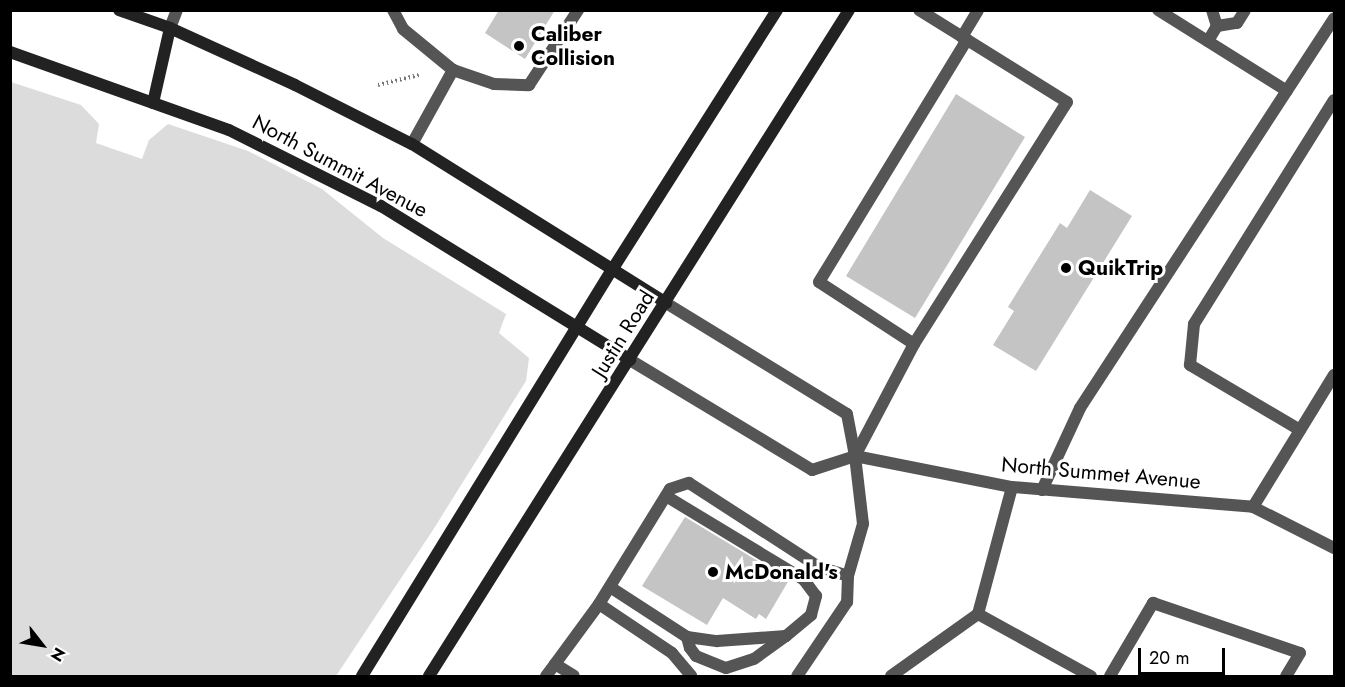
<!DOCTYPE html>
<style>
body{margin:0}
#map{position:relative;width:1345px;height:687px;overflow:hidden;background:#fff;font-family:Jost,sans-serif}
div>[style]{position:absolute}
.green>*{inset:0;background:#dcdcdc}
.building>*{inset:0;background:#c4c4c4}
.path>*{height:4px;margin-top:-2px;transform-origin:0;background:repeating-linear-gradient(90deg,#777 0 1.5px,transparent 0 4.5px)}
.service>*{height:12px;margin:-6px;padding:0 6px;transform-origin:6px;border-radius:6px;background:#555}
.minor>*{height:12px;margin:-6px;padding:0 6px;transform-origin:6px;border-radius:6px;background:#555}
.secondary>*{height:12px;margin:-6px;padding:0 6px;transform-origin:6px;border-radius:6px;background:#222}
.dots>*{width:16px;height:16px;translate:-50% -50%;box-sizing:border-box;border:3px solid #fff;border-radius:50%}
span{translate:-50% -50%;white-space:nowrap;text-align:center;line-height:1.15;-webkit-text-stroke:6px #fff;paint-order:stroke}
.poi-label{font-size:21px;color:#000;font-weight:700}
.left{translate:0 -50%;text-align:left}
.street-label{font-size:21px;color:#000}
.frame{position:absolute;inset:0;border:12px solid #000;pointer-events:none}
.north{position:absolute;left:12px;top:615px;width:60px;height:60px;-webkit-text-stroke:4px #fff;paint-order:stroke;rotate:121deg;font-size:16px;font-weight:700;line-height:24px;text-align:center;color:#000}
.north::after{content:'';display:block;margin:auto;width:21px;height:27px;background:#000;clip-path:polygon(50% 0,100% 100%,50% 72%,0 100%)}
.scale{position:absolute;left:1138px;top:648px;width:87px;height:27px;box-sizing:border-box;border:3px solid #000;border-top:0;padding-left:8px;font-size:18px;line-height:21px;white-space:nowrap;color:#000;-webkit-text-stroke:4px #fff;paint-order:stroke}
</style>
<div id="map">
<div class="green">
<div style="clip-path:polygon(11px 82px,81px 105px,99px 124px,96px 143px,142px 159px,149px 140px,168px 124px,248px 151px,322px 189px,383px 238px,506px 314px,499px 333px,529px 358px,526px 381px,433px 530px,336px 676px,11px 676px)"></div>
</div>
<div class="building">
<div style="clip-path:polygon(499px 10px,555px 10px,525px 59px,485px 33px)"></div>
<div style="clip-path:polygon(956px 94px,1025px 137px,915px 318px,846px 276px)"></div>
<div style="clip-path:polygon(1090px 190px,1132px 216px,1036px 371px,993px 345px,1014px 311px,1008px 307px,1060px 223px,1067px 228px)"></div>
<div style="clip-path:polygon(685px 517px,789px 580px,766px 619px,759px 614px,756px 619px,723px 598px,707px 625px,642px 586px)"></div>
</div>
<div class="path">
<div style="left:378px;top:85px;width:42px;rotate:-13.7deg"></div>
</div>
<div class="service">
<div style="left:393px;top:10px;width:21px;rotate:62deg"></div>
<div style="left:403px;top:29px;width:65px;rotate:39.4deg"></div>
<div style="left:1158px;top:10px;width:152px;rotate:32.1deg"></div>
<div style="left:1212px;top:10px;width:17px;rotate:73deg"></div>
<div style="left:170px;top:28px;width:19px;rotate:-69deg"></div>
<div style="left:962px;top:37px;width:31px;rotate:-59deg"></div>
<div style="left:1208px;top:41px;width:17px;rotate:-59deg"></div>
<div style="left:1217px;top:26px;width:20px;rotate:-9deg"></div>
<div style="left:1237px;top:23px;width:15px;rotate:-58deg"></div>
<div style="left:412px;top:144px;width:85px;rotate:-61deg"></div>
<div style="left:453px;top:70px;width:43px;rotate:18.9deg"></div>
<div style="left:494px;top:84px;width:35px;rotate:2deg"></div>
<div style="left:529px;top:85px;width:90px;rotate:-56.8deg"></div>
<div style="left:666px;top:303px;width:212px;rotate:31.5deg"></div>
<div style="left:847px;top:414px;width:43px;rotate:79.2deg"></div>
<div style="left:855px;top:456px;width:68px;rotate:83.3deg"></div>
<div style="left:863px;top:524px;width:54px;rotate:106.1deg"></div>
<div style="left:848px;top:576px;width:26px;rotate:92deg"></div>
<div style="left:847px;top:602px;width:89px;rotate:124deg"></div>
<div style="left:914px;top:344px;width:113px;rotate:-146.9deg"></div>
<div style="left:819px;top:282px;width:284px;rotate:-58.6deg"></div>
<div style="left:630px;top:360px;width:213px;rotate:31.1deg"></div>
<div style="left:812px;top:470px;width:45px;rotate:-18deg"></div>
<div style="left:855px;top:456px;width:127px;rotate:-62.2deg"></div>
<div style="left:914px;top:344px;width:286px;rotate:-57.7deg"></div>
<div style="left:1067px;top:102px;width:174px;rotate:-148.1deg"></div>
<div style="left:1042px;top:490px;width:90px;rotate:-65.1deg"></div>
<div style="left:1080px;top:408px;width:465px;rotate:-56.9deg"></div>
<div style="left:610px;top:587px;width:92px;rotate:33deg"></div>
<div style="left:687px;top:637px;width:30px;rotate:8deg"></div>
<div style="left:717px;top:641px;width:69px;rotate:-4.1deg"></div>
<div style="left:786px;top:636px;width:33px;rotate:-40deg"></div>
<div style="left:811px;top:615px;width:20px;rotate:-75deg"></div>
<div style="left:816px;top:596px;width:21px;rotate:-127deg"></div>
<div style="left:803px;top:579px;width:160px;rotate:-148.8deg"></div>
<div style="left:599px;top:604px;width:88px;rotate:33.9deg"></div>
<div style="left:672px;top:653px;width:30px;rotate:50deg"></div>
<div style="left:978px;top:614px;width:131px;rotate:-75deg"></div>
<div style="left:687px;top:637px;width:11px;rotate:75deg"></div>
<div style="left:690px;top:648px;width:10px;rotate:53deg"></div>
<div style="left:696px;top:656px;width:32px;rotate:22deg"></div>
<div style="left:726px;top:668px;width:29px;rotate:-18deg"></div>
<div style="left:754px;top:659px;width:39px;rotate:-36deg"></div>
<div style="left:555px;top:664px;width:74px;rotate:-53.7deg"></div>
<div style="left:599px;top:604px;width:135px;rotate:-58.3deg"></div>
<div style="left:670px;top:489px;width:20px;rotate:-18deg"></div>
<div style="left:689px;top:483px;width:155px;rotate:32.9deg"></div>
<div style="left:819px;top:567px;width:30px;rotate:17deg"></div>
<div style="left:546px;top:676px;width:15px;rotate:-53deg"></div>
<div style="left:555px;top:664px;width:22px;rotate:32deg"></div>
<div style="left:891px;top:676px;width:107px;rotate:-35.5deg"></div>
<div style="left:978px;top:614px;width:129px;rotate:28.8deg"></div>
<div style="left:1110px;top:676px;width:85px;rotate:-59.5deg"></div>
<div style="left:1153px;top:603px;width:155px;rotate:18.8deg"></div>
<div style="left:1300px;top:653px;width:27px;rotate:121deg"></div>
</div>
<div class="minor">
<div style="left:1300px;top:430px;width:128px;rotate:-149.4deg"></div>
<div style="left:1190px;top:365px;width:41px;rotate:-84.4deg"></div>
<div style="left:1194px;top:324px;width:264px;rotate:-58deg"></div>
<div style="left:855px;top:456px;width:160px;rotate:11.2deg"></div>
<div style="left:1012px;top:487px;width:242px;rotate:4.7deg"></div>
<div style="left:1253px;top:507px;width:91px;rotate:26.8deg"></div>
<div style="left:1253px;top:507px;width:155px;rotate:-58.5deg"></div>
</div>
<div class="secondary">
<div style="left:119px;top:10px;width:54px;rotate:19.4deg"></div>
<div style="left:170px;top:28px;width:137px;rotate:24.5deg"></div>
<div style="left:295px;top:85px;width:131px;rotate:26.8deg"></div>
<div style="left:412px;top:144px;width:300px;rotate:32deg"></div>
<div style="left:10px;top:52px;width:232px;rotate:19.6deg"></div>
<div style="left:229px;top:130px;width:170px;rotate:26.6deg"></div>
<div style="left:381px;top:206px;width:293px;rotate:31.7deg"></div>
<div style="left:153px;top:103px;width:77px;rotate:-77.2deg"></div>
<div style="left:362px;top:676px;width:477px;rotate:-58.4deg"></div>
<div style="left:612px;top:270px;width:308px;rotate:-57.6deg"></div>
<div style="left:429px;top:676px;width:787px;rotate:-57.76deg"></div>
</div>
<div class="dots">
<div style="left:519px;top:46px;background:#000"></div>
<div style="left:1066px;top:268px;background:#000"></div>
<div style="left:713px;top:572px;background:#000"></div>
</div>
<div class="poi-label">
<span class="left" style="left:531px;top:46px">Caliber<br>Collision</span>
<span class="left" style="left:1078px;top:268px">QuikTrip</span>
<span class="left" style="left:725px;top:572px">McDonald's</span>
</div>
<div class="street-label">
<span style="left:340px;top:166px;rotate:28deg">North Summit Avenue</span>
<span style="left:623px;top:334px;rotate:-58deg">Justin Road</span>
<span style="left:1101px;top:473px;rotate:5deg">North Summet Avenue</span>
</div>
<div class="frame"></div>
<div class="north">N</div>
<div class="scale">20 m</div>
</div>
